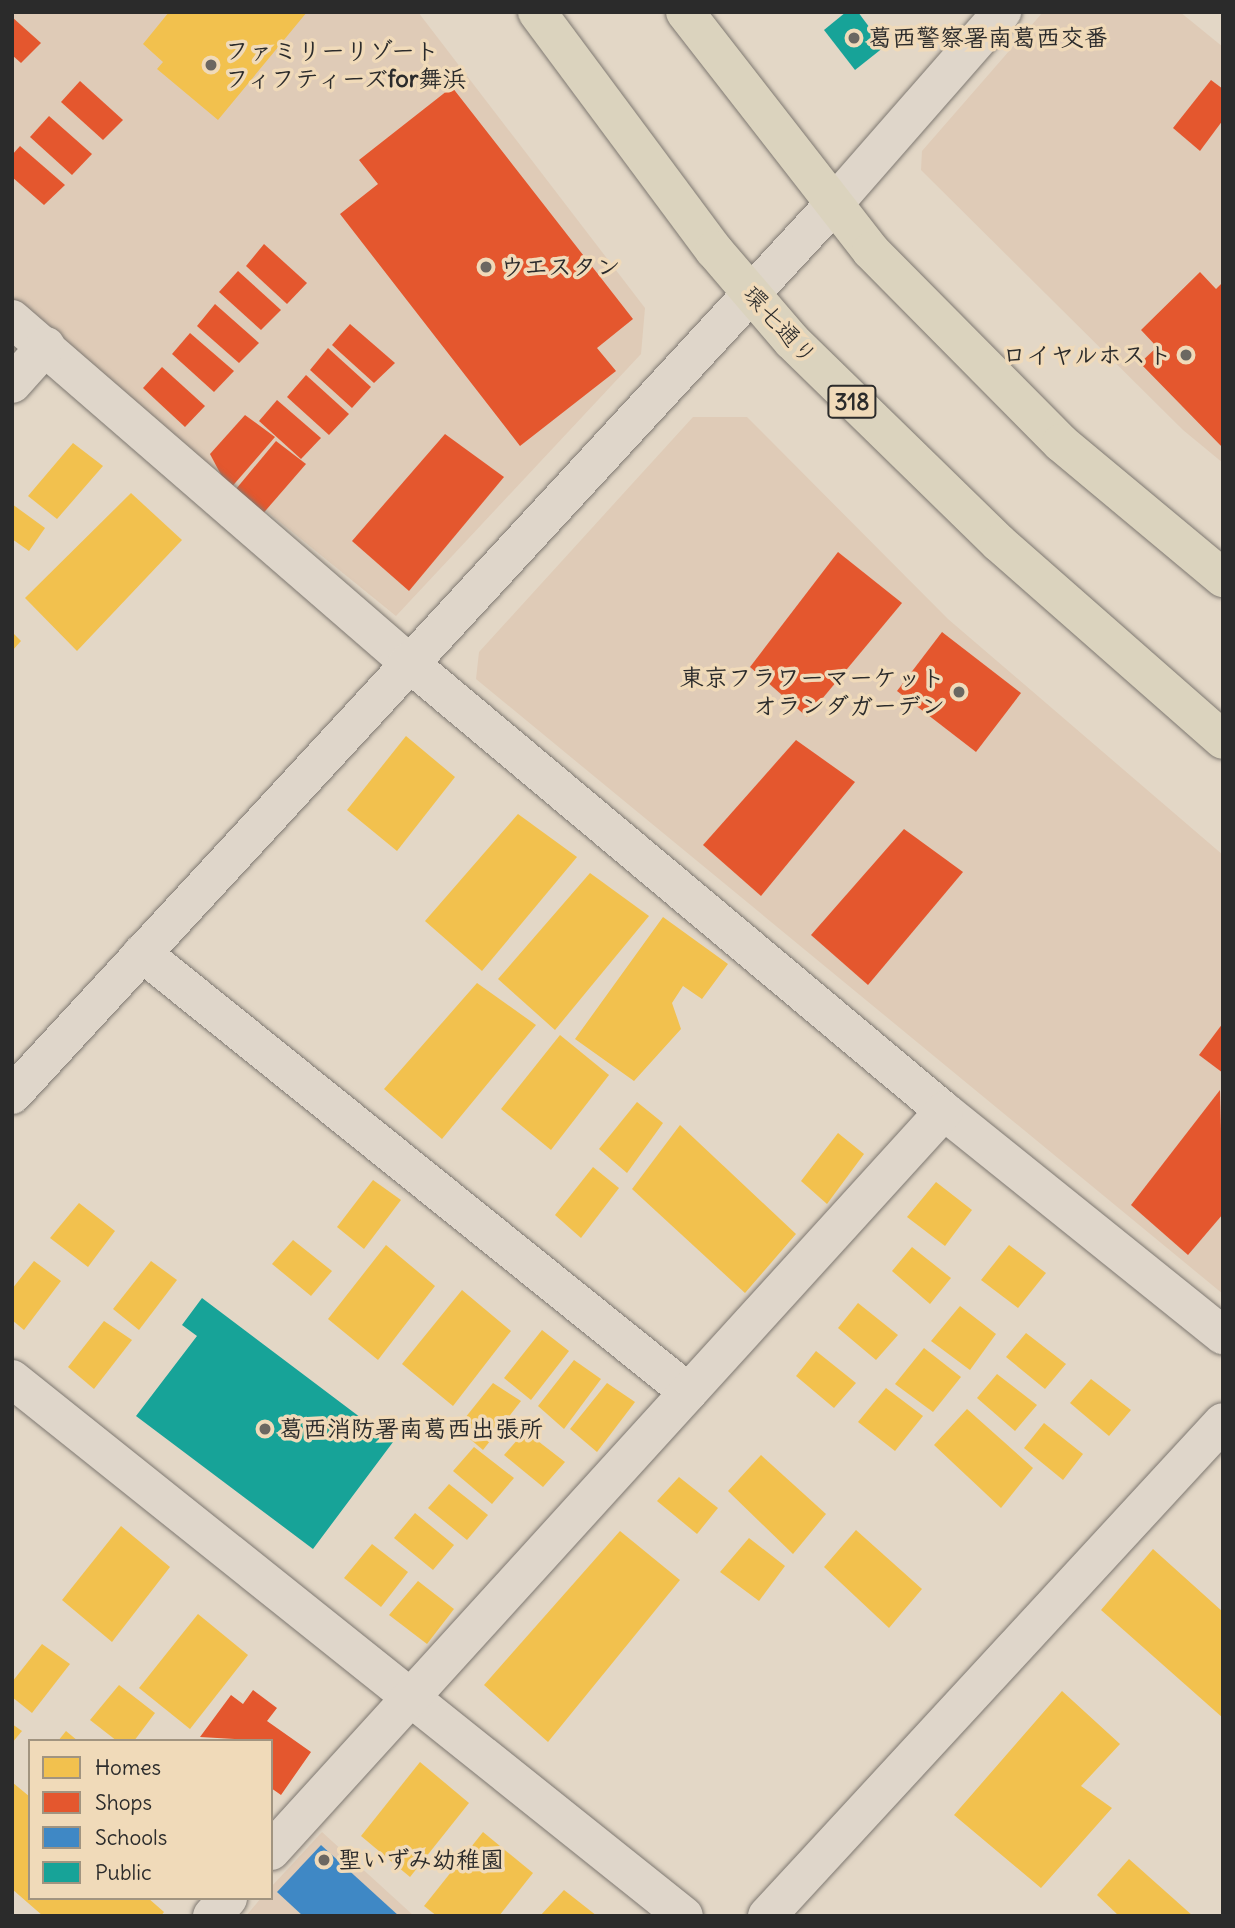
<!DOCTYPE html>
<meta charset="utf-8">
<style>
body{margin:0}
#map{position:relative;width:1235px;height:1928px;overflow:hidden;background:#e3d7c6;font-family:Delius,"Klee One",sans-serif}
div>[style]{position:absolute}
.built>*{inset:0;background:#dfcbb7}
.homes>*{inset:0;background:#f2c14e}
.shops>*{inset:0;background:#e4572e}
.schools>*{inset:0;background:#3f88c5}
.public>*{inset:0;background:#17a398}
.roads{filter:drop-shadow(0 0 2px #7e7871) drop-shadow(0 0 2px #7e7871)}
.minor>*{height:38px;margin:-19px;padding:0 19px;transform-origin:19px;border-radius:19px;background:#dfd6ca}
.tertiary>*{height:38px;margin:-19px;padding:0 19px;transform-origin:19px;border-radius:19px;background:#dfd6ca}
.primary>*{height:38px;margin:-19px;padding:0 19px;transform-origin:19px;border-radius:19px;background:#dbd3be}
.dots>*{width:19px;height:19px;translate:-50% -50%;box-sizing:border-box;border:4px solid #f0dab9;border-radius:50%}
span{translate:-50% -50%;white-space:nowrap;text-align:center;line-height:1.15;-webkit-text-stroke:7px #f0dab9;paint-order:stroke}
.shield-label span{padding:2px 5px;background:#f0dab9;border:2px solid;border-radius:5px;-webkit-text-stroke-width:0}
.shield-label{font-size:23px;color:#2b2b2b;font-weight:700}
.poi-label{font-size:24px;color:#2b2b2b;font-weight:700}
.left{translate:0 -50%;text-align:left}
.right{translate:-100% -50%;text-align:right}
.street-label{font-size:24px;color:#2b2b2b}
.frame{position:absolute;inset:0;border:14px solid #2b2b2b;pointer-events:none}
.legend{position:absolute;left:28px;top:1739px;width:245px;height:161px;box-sizing:border-box;background:#f0dab9;border:2px solid #a19480;margin:0;padding:9px 12px;list-style:none;font-size:21px;color:#2b2b2b}
.legend li{display:flex;align-items:center;gap:14px;height:35px}
.legend b{width:35px;border:2px solid #a19480}
</style>
<div id="map">
<div class="built">
<div style="clip-path:polygon(12px 12px,418px 12px,645px 308px,641px 354px,396px 616px,12px 305px)"></div>
<div style="clip-path:polygon(1043px 12px,1180px 12px,1223px 47px,1223px 463px,1183px 430px,921px 170px,922px 151px)"></div>
<div style="clip-path:polygon(693px 417px,747px 417px,948px 619px,1223px 855px,1223px 1294px,476px 679px,479px 652px)"></div>
<div style="clip-path:polygon(322px 1832px,414px 1916px,246px 1916px,261px 1898px,271px 1898px,271px 1887px)"></div>
</div>
<div class="homes">
<div style="clip-path:polygon(169px 12px,307px 12px,218px 120px,157px 69px,163px 62px,143px 44px)"></div>
<div style="clip-path:polygon(73px 443px,103px 466px,57px 519px,28px 496px)"></div>
<div style="clip-path:polygon(131px 493px,182px 540px,77px 651px,25px 598px)"></div>
<div style="clip-path:polygon(12px 504px,45px 528px,29px 551px,12px 539px)"></div>
<div style="clip-path:polygon(12px 632px,21px 641px,12px 651px)"></div>
<div style="clip-path:polygon(406px 736px,455px 777px,397px 851px,347px 810px)"></div>
<div style="clip-path:polygon(518px 814px,577px 857px,482px 971px,425px 921px)"></div>
<div style="clip-path:polygon(590px 873px,649px 916px,555px 1030px,498px 979px)"></div>
<div style="clip-path:polygon(663px 917px,728px 964px,702px 999px,683px 986px,672px 1003px,681px 1029px,634px 1081px,575px 1039px)"></div>
<div style="clip-path:polygon(477px 983px,536px 1025px,442px 1139px,384px 1089px)"></div>
<div style="clip-path:polygon(560px 1035px,609px 1075px,551px 1150px,501px 1109px)"></div>
<div style="clip-path:polygon(637px 1102px,663px 1123px,627px 1173px,599px 1149px)"></div>
<div style="clip-path:polygon(680px 1125px,796px 1234px,745px 1293px,632px 1189px)"></div>
<div style="clip-path:polygon(838px 1133px,864px 1154px,827px 1204px,801px 1181px)"></div>
<div style="clip-path:polygon(593px 1167px,619px 1188px,581px 1238px,555px 1215px)"></div>
<div style="clip-path:polygon(373px 1180px,401px 1200px,364px 1249px,337px 1227px)"></div>
<div style="clip-path:polygon(936px 1182px,972px 1210px,945px 1246px,907px 1217px)"></div>
<div style="clip-path:polygon(79px 1203px,115px 1231px,88px 1267px,50px 1238px)"></div>
<div style="clip-path:polygon(293px 1240px,332px 1271px,311px 1296px,272px 1264px)"></div>
<div style="clip-path:polygon(386px 1245px,435px 1286px,378px 1360px,328px 1319px)"></div>
<div style="clip-path:polygon(1009px 1245px,1046px 1273px,1018px 1308px,981px 1280px)"></div>
<div style="clip-path:polygon(912px 1247px,951px 1278px,930px 1304px,892px 1271px)"></div>
<div style="clip-path:polygon(34px 1261px,61px 1281px,24px 1330px,12px 1320px,12px 1289px)"></div>
<div style="clip-path:polygon(151px 1261px,177px 1280px,139px 1330px,113px 1309px)"></div>
<div style="clip-path:polygon(462px 1290px,511px 1331px,453px 1406px,402px 1364px)"></div>
<div style="clip-path:polygon(858px 1303px,898px 1335px,876px 1360px,838px 1328px)"></div>
<div style="clip-path:polygon(960px 1306px,996px 1334px,970px 1370px,931px 1341px)"></div>
<div style="clip-path:polygon(104px 1321px,132px 1340px,94px 1389px,68px 1367px)"></div>
<div style="clip-path:polygon(542px 1330px,569px 1351px,531px 1400px,504px 1378px)"></div>
<div style="clip-path:polygon(1026px 1333px,1066px 1364px,1045px 1389px,1006px 1357px)"></div>
<div style="clip-path:polygon(924px 1348px,961px 1377px,933px 1412px,895px 1384px)"></div>
<div style="clip-path:polygon(816px 1351px,856px 1383px,834px 1408px,796px 1376px)"></div>
<div style="clip-path:polygon(574px 1360px,601px 1379px,564px 1429px,538px 1406px)"></div>
<div style="clip-path:polygon(997px 1374px,1037px 1405px,1015px 1431px,977px 1398px)"></div>
<div style="clip-path:polygon(1091px 1379px,1131px 1410px,1109px 1436px,1070px 1403px)"></div>
<div style="clip-path:polygon(493px 1383px,521px 1401px,483px 1450px,457px 1428px)"></div>
<div style="clip-path:polygon(607px 1383px,635px 1402px,597px 1452px,570px 1429px)"></div>
<div style="clip-path:polygon(886px 1388px,923px 1416px,895px 1451px,858px 1422px)"></div>
<div style="clip-path:polygon(967px 1409px,1033px 1468px,1001px 1508px,934px 1445px)"></div>
<div style="clip-path:polygon(1044px 1423px,1083px 1454px,1063px 1480px,1024px 1448px)"></div>
<div style="clip-path:polygon(525px 1431px,565px 1462px,543px 1487px,504px 1455px)"></div>
<div style="clip-path:polygon(474px 1447px,514px 1478px,492px 1504px,453px 1471px)"></div>
<div style="clip-path:polygon(761px 1455px,826px 1514px,793px 1554px,728px 1491px)"></div>
<div style="clip-path:polygon(679px 1477px,718px 1508px,697px 1534px,657px 1501px)"></div>
<div style="clip-path:polygon(449px 1484px,488px 1515px,467px 1540px,428px 1508px)"></div>
<div style="clip-path:polygon(415px 1513px,454px 1545px,433px 1570px,394px 1538px)"></div>
<div style="clip-path:polygon(121px 1526px,170px 1567px,112px 1642px,62px 1600px)"></div>
<div style="clip-path:polygon(856px 1530px,922px 1589px,889px 1628px,824px 1567px)"></div>
<div style="clip-path:polygon(620px 1531px,680px 1580px,548px 1742px,484px 1685px)"></div>
<div style="clip-path:polygon(749px 1538px,785px 1566px,759px 1601px,720px 1572px)"></div>
<div style="clip-path:polygon(372px 1544px,408px 1572px,381px 1607px,344px 1578px)"></div>
<div style="clip-path:polygon(1153px 1549px,1223px 1612px,1223px 1718px,1101px 1610px)"></div>
<div style="clip-path:polygon(418px 1581px,454px 1609px,427px 1644px,389px 1615px)"></div>
<div style="clip-path:polygon(198px 1614px,248px 1655px,190px 1729px,139px 1688px)"></div>
<div style="clip-path:polygon(42px 1644px,70px 1664px,32px 1713px,12px 1697px,12px 1682px)"></div>
<div style="clip-path:polygon(119px 1685px,155px 1713px,134px 1741px,117px 1741px,90px 1720px)"></div>
<div style="clip-path:polygon(1062px 1691px,1120px 1744px,1081px 1786px,1112px 1808px,1041px 1888px,954px 1815px)"></div>
<div style="clip-path:polygon(12px 1724px,22px 1731px,12px 1743px)"></div>
<div style="clip-path:polygon(66px 1731px,78px 1741px,58px 1741px)"></div>
<div style="clip-path:polygon(420px 1762px,469px 1803px,410px 1877px,361px 1836px)"></div>
<div style="clip-path:polygon(12px 1782px,30px 1797px,30px 1898px,148px 1898px,164px 1912px,161px 1916px,43px 1916px,12px 1889px)"></div>
<div style="clip-path:polygon(483px 1832px,533px 1873px,499px 1916px,437px 1916px,424px 1906px)"></div>
<div style="clip-path:polygon(1129px 1859px,1193px 1916px,1119px 1916px,1097px 1895px)"></div>
<div style="clip-path:polygon(564px 1890px,597px 1916px,540px 1916px)"></div>
</div>
<div class="shops">
<div style="clip-path:polygon(12px 17px,41px 43px,21px 63px,12px 55px)"></div>
<div style="clip-path:polygon(1211px 80px,1223px 89px,1223px 120px,1200px 151px,1173px 128px)"></div>
<div style="clip-path:polygon(80px 81px,123px 120px,103px 140px,61px 102px)"></div>
<div style="clip-path:polygon(452px 87px,633px 319px,597px 348px,616px 371px,520px 446px,340px 214px,378px 184px,359px 160px)"></div>
<div style="clip-path:polygon(49px 116px,92px 154px,72px 175px,30px 137px)"></div>
<div style="clip-path:polygon(20px 146px,65px 185px,44px 205px,12px 177px,12px 155px)"></div>
<div style="clip-path:polygon(264px 244px,307px 283px,287px 304px,246px 266px)"></div>
<div style="clip-path:polygon(238px 271px,281px 310px,261px 330px,219px 292px)"></div>
<div style="clip-path:polygon(1200px 272px,1216px 289px,1223px 282px,1223px 448px,1140px 363px,1157px 347px,1141px 330px)"></div>
<div style="clip-path:polygon(215px 304px,259px 343px,239px 363px,197px 326px)"></div>
<div style="clip-path:polygon(350px 324px,395px 363px,374px 383px,332px 345px)"></div>
<div style="clip-path:polygon(190px 333px,234px 371px,214px 392px,172px 354px)"></div>
<div style="clip-path:polygon(328px 348px,371px 387px,352px 408px,310px 370px)"></div>
<div style="clip-path:polygon(162px 367px,205px 406px,185px 427px,143px 388px)"></div>
<div style="clip-path:polygon(306px 375px,349px 414px,329px 435px,287px 397px)"></div>
<div style="clip-path:polygon(277px 400px,321px 438px,301px 459px,259px 421px)"></div>
<div style="clip-path:polygon(245px 415px,275px 437px,229px 490px,210px 454px)"></div>
<div style="clip-path:polygon(445px 434px,504px 477px,409px 591px,352px 541px)"></div>
<div style="clip-path:polygon(276px 441px,306px 464px,260px 517px,231px 495px)"></div>
<div style="clip-path:polygon(838px 552px,902px 603px,807px 717px,750px 667px)"></div>
<div style="clip-path:polygon(942px 632px,1021px 693px,976px 752px,897px 691px)"></div>
<div style="clip-path:polygon(796px 740px,855px 782px,761px 896px,703px 845px)"></div>
<div style="clip-path:polygon(904px 829px,963px 872px,868px 985px,811px 935px)"></div>
<div style="clip-path:polygon(1223px 1023px,1223px 1073px,1199px 1055px)"></div>
<div style="clip-path:polygon(1220px 1090px,1223px 1214px,1188px 1255px,1131px 1205px)"></div>
<div style="clip-path:polygon(253px 1690px,277px 1708px,267px 1721px,311px 1752px,281px 1795px,271px 1788px,271px 1741px,200px 1737px,231px 1695px,243px 1704px)"></div>
</div>
<div class="schools">
<div style="clip-path:polygon(321px 1845px,399px 1916px,303px 1916px,277px 1892px)"></div>
</div>
<div class="public">
<div style="clip-path:polygon(846px 12px,858px 12px,884px 47px,855px 70px,824px 30px)"></div>
<div style="clip-path:polygon(202px 1298px,393px 1442px,313px 1549px,136px 1416px,197px 1336px,182px 1325px)"></div>
</div>
<div class="roads">
<div class="minor">
<div style="left:833px;top:205px;width:257px;rotate:-48.8deg"></div>
<div style="left:12px;top:319px;width:524px;rotate:40.9deg"></div>
<div style="left:408px;top:662px;width:699px;rotate:39.95deg"></div>
<div style="left:944px;top:1111px;width:358px;rotate:38.8deg"></div>
<div style="left:12px;top:384px;width:51px;rotate:-48.2deg"></div>
<div style="left:142px;top:953px;width:701px;rotate:38.8deg"></div>
<div style="left:12px;top:1379px;width:860px;rotate:38.63deg"></div>
<div style="left:271px;top:1851px;width:1000px;rotate:-47.71deg"></div>
<div style="left:212px;top:1916px;width:24px;rotate:-48deg"></div>
<div style="left:767px;top:1916px;width:672px;rotate:-47.29deg"></div>
</div>
<div class="tertiary">
<div style="left:12px;top:1095px;width:1211px;rotate:-47.31deg"></div>
</div>
<div class="primary">
<div style="left:537px;top:12px;width:297px;rotate:53.4deg"></div>
<div style="left:714px;top:250px;width:120px;rotate:49.4deg"></div>
<div style="left:792px;top:341px;width:289px;rotate:44.3deg"></div>
<div style="left:999px;top:543px;width:298px;rotate:41.3deg"></div>
<div style="left:685px;top:12px;width:303px;rotate:52.1deg"></div>
<div style="left:871px;top:251px;width:270px;rotate:45.3deg"></div>
<div style="left:1061px;top:443px;width:211px;rotate:39.8deg"></div>
</div>
</div>
<div class="dots">
<div style="left:854px;top:38px;background:#6b6761"></div>
<div style="left:211px;top:65px;background:#6b6761"></div>
<div style="left:486px;top:267px;background:#6b6761"></div>
<div style="left:1186px;top:355px;background:#6b6761"></div>
<div style="left:959px;top:692px;background:#6b6761"></div>
<div style="left:265px;top:1429px;background:#6b6761"></div>
<div style="left:324px;top:1860px;background:#6b6761"></div>
</div>
<div class="shield-label">
<span style="left:852px;top:402px">318</span>
</div>
<div class="poi-label">
<span class="left" style="left:868px;top:38px">葛西警察署南葛西交番</span>
<span class="left" style="left:225px;top:65px">ファミリーリゾート<br>フィフティーズfor舞浜</span>
<span class="left" style="left:500px;top:267px">ウエスタン</span>
<span class="right" style="left:1172px;top:355px">ロイヤルホスト</span>
<span class="right" style="left:945px;top:692px">東京フラワーマーケット<br>オランダガーデン</span>
<span class="left" style="left:279px;top:1429px">葛西消防署南葛西出張所</span>
<span class="left" style="left:338px;top:1860px">聖いずみ幼稚園</span>
</div>
<div class="street-label">
<span style="left:780px;top:325px;rotate:48deg">環七通り</span>
</div>
<div class="frame"></div>
<ul class="legend">
<li><b style="height:19px;background:#f2c14e"></b>Homes</li>
<li><b style="height:19px;background:#e4572e"></b>Shops</li>
<li><b style="height:19px;background:#3f88c5"></b>Schools</li>
<li><b style="height:19px;background:#17a398"></b>Public</li>
</ul>
</div>
